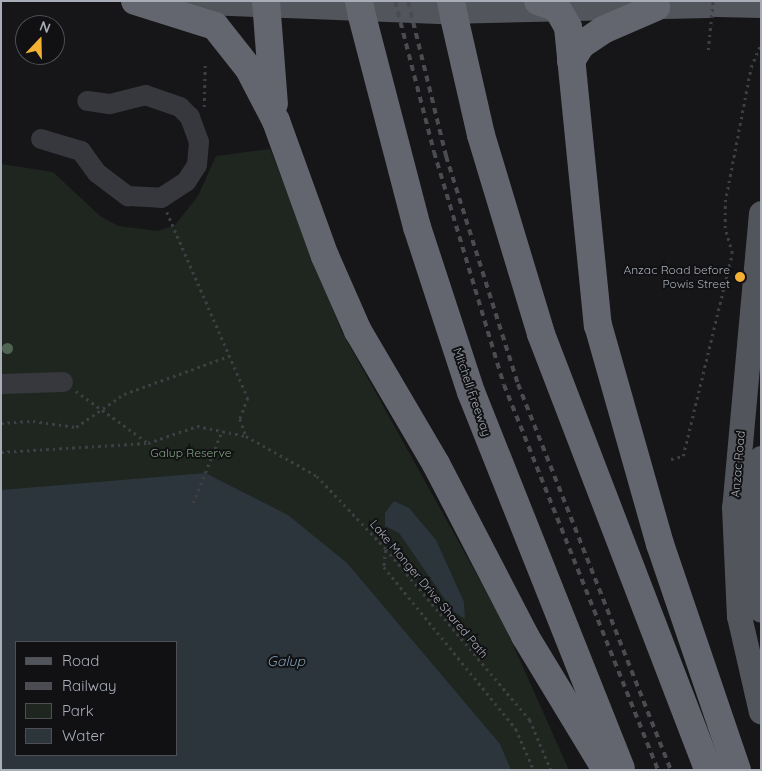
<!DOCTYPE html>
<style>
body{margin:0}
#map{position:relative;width:762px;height:771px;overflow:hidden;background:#161618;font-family:Quicksand,sans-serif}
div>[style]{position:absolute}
.green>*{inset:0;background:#1e261f}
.water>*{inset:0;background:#2c353c}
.path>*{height:2.5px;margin-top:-1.25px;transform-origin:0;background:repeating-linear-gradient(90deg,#3d3f44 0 2.5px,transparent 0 6.5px)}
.minor>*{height:20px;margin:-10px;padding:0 10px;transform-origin:10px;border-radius:10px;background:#37383d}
.major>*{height:25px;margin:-12.5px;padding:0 12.5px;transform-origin:12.5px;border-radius:12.5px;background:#53555c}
.highway>*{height:28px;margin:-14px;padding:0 14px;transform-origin:14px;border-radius:14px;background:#63666e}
.rail>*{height:4px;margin-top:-2px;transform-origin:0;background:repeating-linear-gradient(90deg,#4a4c52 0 6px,transparent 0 11px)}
.path-bridge>*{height:2.5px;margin-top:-1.25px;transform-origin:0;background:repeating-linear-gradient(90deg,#3d3f44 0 2.5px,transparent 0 6.5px)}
.highway-bridge>*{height:28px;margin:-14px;padding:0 14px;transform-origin:14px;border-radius:14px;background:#63666e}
.trees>*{width:11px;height:11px;margin:-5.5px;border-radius:50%;background:#506452}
.dots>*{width:14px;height:14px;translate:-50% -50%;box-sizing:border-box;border:2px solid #111113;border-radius:50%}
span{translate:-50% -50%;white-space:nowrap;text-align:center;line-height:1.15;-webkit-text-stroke:4px #111113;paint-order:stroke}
.poi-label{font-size:12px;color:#a8adb8}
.right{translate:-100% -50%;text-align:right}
.street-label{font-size:12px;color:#a8adb8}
.park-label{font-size:12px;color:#7fa381}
.water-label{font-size:14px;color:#7f9bb3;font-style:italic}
.frame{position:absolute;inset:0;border:2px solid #a8adb8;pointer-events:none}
.legend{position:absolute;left:15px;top:641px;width:162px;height:115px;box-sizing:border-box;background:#111113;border:1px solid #4d4f55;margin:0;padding:6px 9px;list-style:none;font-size:15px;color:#a8adb8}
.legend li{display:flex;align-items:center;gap:10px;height:25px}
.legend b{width:25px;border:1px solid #4d4f55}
.north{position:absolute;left:15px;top:15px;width:50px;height:50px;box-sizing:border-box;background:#111113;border:1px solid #4d4f55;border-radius:50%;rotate:21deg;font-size:14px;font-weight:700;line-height:20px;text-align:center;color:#a8adb8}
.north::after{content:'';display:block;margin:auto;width:18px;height:22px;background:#f2b134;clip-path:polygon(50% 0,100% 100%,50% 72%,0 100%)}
</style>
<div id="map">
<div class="green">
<div style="clip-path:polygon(evenodd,270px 149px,341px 330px,502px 620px,569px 770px,1px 770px,1px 164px,53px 172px,100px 216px,118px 226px,158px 231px,175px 225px,198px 196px,216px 156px,270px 149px,16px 642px,176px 642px,176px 755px,16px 755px,16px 642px)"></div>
</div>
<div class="water">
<div style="clip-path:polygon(evenodd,205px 473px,288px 515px,347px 563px,500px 744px,511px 770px,1px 770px,1px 490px,205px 473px,16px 642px,176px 642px,176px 755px,16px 755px,16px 642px)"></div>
<div style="clip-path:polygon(394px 501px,409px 508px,436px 540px,464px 602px,465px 619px,453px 611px,399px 533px,385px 526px,385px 513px)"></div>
</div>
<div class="path">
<div style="left:204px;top:107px;width:43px;rotate:-88.7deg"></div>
<div style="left:167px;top:212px;width:203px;rotate:66.5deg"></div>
<div style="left:248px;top:398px;width:22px;rotate:111deg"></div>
<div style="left:240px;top:419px;width:18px;rotate:71deg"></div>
<div style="left:76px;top:391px;width:89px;rotate:35.8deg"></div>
<div style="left:1px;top:423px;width:32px;rotate:-4deg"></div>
<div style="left:33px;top:421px;width:43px;rotate:7.9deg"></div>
<div style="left:76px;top:427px;width:58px;rotate:-34.5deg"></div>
<div style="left:124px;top:394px;width:112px;rotate:-19.9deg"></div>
<div style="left:1px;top:452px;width:147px;rotate:-3.5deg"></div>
<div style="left:148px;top:443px;width:52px;rotate:-19.1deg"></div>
<div style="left:197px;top:426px;width:50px;rotate:11.5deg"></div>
<div style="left:246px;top:436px;width:81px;rotate:29.4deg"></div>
<div style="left:317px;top:476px;width:100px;rotate:46.6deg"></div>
<div style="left:386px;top:549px;width:224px;rotate:49.9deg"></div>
<div style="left:530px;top:720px;width:54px;rotate:67.2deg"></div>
<div style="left:671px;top:459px;width:12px;rotate:-14deg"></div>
<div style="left:683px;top:456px;width:209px;rotate:-76.4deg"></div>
<div style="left:732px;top:253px;width:26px;rotate:-106deg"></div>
<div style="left:725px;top:228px;width:26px;rotate:-90deg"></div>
<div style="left:725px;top:202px;width:137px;rotate:-79.1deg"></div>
<div style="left:751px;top:67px;width:26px;rotate:-67deg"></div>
<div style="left:193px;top:503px;width:78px;rotate:-68.1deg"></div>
<div style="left:386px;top:550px;width:17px;rotate:97deg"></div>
<div style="left:384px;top:567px;width:209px;rotate:50.8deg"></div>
<div style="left:516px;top:729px;width:45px;rotate:66.3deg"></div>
</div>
<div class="minor">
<div style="left:41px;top:139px;width:42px;rotate:16.7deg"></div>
<div style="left:81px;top:151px;width:27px;rotate:54deg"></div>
<div style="left:97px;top:173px;width:39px;rotate:37deg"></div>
<div style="left:128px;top:196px;width:33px;rotate:3deg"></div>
<div style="left:161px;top:198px;width:30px;rotate:-33deg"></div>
<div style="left:186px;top:182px;width:20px;rotate:-57deg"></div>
<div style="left:197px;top:165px;width:23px;rotate:-85deg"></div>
<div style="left:199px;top:142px;width:27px;rotate:-110deg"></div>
<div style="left:190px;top:117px;width:14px;rotate:-135deg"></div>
<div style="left:180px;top:107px;width:36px;rotate:-161deg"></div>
<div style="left:146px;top:95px;width:38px;rotate:166deg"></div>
<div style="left:109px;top:104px;width:22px;rotate:-172deg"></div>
<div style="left:1px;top:384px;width:62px;rotate:-1.8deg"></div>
</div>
<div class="major">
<div style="left:180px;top:1px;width:265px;rotate:2.2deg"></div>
<div style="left:445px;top:11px;width:264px;rotate:-1.3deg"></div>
<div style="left:717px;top:4px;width:44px;rotate:1.3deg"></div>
<div style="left:761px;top:213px;width:295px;rotate:95.2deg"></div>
<div style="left:734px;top:507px;width:109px;rotate:87.4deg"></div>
<div style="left:739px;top:616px;width:98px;rotate:77.1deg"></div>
<div style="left:761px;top:458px;width:103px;rotate:92.8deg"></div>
<div style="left:756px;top:561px;width:49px;rotate:84.2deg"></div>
</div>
<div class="highway">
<div style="left:135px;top:1px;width:84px;rotate:17.4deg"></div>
<div style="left:215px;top:26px;width:55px;rotate:51.7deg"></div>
<div style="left:249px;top:69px;width:59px;rotate:62.6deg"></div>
<div style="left:276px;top:121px;width:144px;rotate:70.1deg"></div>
<div style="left:325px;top:256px;width:82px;rotate:66.3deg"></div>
<div style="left:358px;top:331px;width:154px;rotate:59.6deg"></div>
<div style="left:436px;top:464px;width:194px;rotate:62.6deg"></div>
<div style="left:525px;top:636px;width:157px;rotate:58.8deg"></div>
<div style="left:266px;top:1px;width:103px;rotate:85.6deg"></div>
<div style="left:538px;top:1px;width:20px;rotate:20deg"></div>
<div style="left:557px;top:8px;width:22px;rotate:60deg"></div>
<div style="left:568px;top:27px;width:300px;rotate:84.3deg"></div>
<div style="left:598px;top:325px;width:228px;rotate:74.2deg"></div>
<div style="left:660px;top:544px;width:239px;rotate:71.2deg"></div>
<div style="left:362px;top:16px;width:218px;rotate:75.4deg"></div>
<div style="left:417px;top:227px;width:174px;rotate:71.9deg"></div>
<div style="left:471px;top:392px;width:405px;rotate:68.3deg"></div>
<div style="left:454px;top:17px;width:121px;rotate:77.1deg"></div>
<div style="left:481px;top:135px;width:208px;rotate:73.2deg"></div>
<div style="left:541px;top:334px;width:467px;rotate:69deg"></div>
<div style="left:571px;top:61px;width:19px;rotate:-58deg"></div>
<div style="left:581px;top:45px;width:27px;rotate:-34deg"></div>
<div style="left:603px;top:30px;width:58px;rotate:-23.5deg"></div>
</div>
<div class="rail">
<div style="left:395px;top:1px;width:156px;rotate:75.5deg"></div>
<div style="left:434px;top:152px;width:243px;rotate:73.3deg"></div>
<div style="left:504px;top:385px;width:415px;rotate:68.2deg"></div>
<div style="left:408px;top:1px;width:160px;rotate:76.2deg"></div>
<div style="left:446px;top:156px;width:239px;rotate:72.5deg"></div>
<div style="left:518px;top:384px;width:415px;rotate:68.4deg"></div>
</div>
<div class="path-bridge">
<div style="left:708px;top:50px;width:49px;rotate:-84.2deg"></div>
</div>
<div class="highway-bridge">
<div style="left:359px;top:1px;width:15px;rotate:79deg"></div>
<div style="left:451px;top:1px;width:16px;rotate:79deg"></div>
</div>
<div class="trees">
<div style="left:7px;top:348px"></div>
</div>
<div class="dots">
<div style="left:740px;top:277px;background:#f2b134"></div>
</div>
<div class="poi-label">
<span class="right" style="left:730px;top:277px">Anzac Road before<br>Powis Street</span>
</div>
<div class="street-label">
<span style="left:472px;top:392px;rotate:71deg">Mitchell Freeway</span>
<span style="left:738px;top:464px;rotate:-85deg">Anzac Road</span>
<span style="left:429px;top:589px;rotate:50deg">Lake Monger Drive Shared Path</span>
</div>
<div class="park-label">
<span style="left:191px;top:453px">Galup Reserve</span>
</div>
<div class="water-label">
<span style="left:286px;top:661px">Galup</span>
</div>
<div class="frame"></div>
<ul class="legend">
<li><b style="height:6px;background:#53555c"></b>Road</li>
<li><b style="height:6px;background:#4a4c52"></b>Railway</li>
<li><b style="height:14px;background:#1e261f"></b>Park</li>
<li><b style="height:14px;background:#2c353c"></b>Water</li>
</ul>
<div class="north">N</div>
</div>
